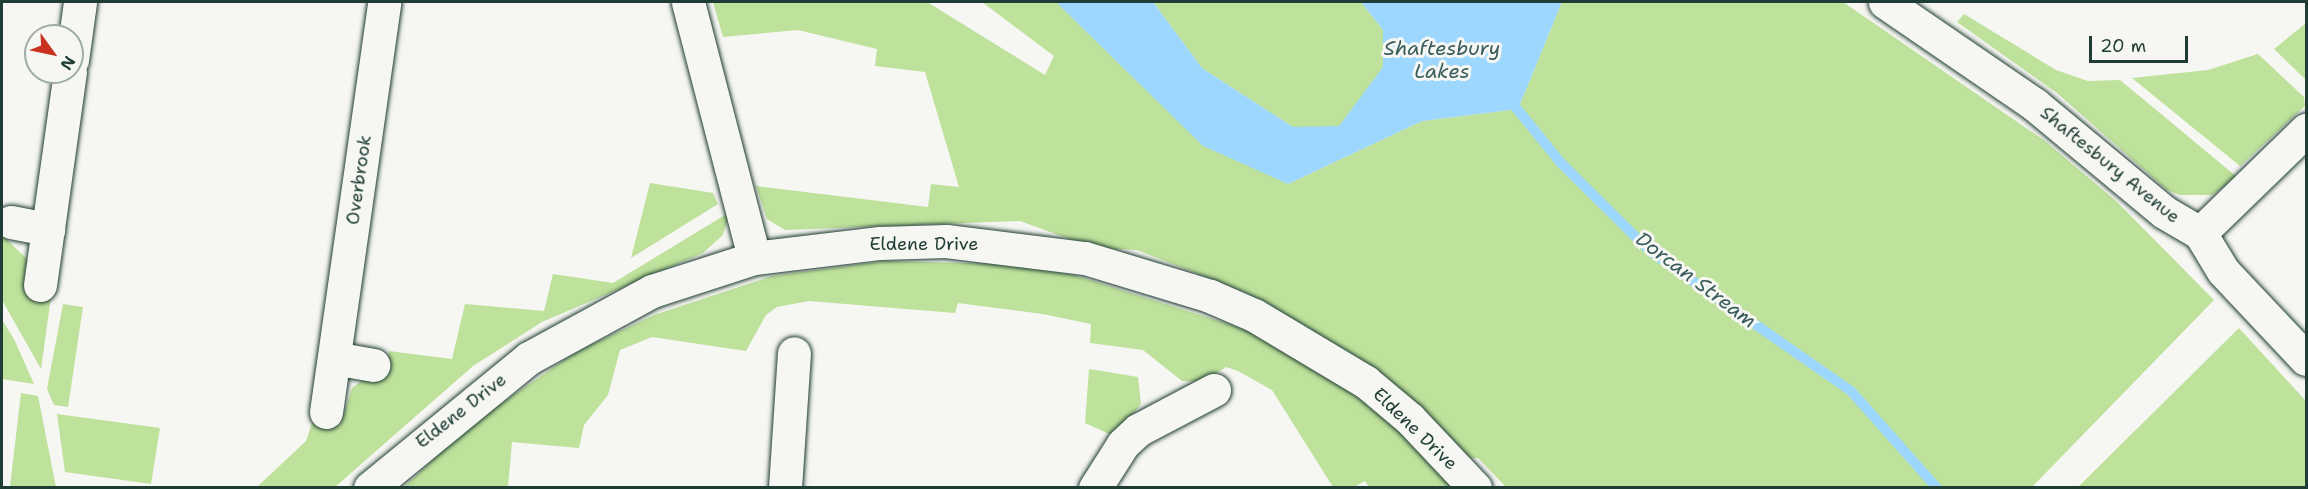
<!DOCTYPE html>
<style>
body{margin:0}
#map{position:relative;width:2308px;height:489px;overflow:hidden;background:#f6f6f2;font-family:"Shantell Sans",sans-serif}
div>[style]{position:absolute}
.green>*{inset:0;background:#bee19b}
.water>*{inset:0;background:#9ed7fe}
.stream>*{height:10px;margin:-5px;padding:0 5px;transform-origin:5px;border-radius:5px;background:#9ed7fe}
.roads{filter:drop-shadow(0 0 2px #1f3d34) drop-shadow(0 0 2px #1f3d34)}
.minor>*{height:33px;margin:-16.5px;padding:0 16.5px;transform-origin:16.5px;border-radius:16.5px;background:#f6f6f2}
.tertiary>*{height:33px;margin:-16.5px;padding:0 16.5px;transform-origin:16.5px;border-radius:16.5px;background:#f6f6f2}
span{translate:-50% -50%;white-space:nowrap;text-align:center;line-height:1.15;-webkit-text-stroke:6px #f6f6f2;paint-order:stroke}
.street-label{font-size:18px;color:#1f3d34}
.water-label{font-size:20px;color:#385c5c;font-style:italic}
.frame{position:absolute;inset:0;border:3px solid #1f3d34;pointer-events:none}
.north{position:absolute;left:24px;top:24px;width:60px;height:60px;box-sizing:border-box;background:#f6f6f2;border:2px solid #a0aca6;border-radius:50%;rotate:123deg;font-size:16px;font-weight:700;line-height:24px;text-align:center;color:#1f3d34}
.north::after{content:'';display:block;margin:auto;width:21px;height:27px;background:#c8321e;clip-path:polygon(50% 0,100% 100%,50% 72%,0 100%)}
.scale{position:absolute;left:2089px;top:36px;width:99px;height:27px;box-sizing:border-box;border:3px solid #1f3d34;border-top:0;padding-left:8px;font-size:18px;line-height:21px;white-space:nowrap;color:#1f3d34;-webkit-text-stroke:4px #f6f6f2;paint-order:stroke}
</style>
<div id="map">
<div class="green">
<div style="clip-path:polygon(713px 2px,927px 2px,1045px 75px,1054px 56px,982px 2px,1056px 2px,1288px 184px,1422px 121px,1518px 109px,1562px 2px,1843px 2px,2045px 141px,2116px 201px,2214px 300px,2032px 487px,1506px 487px,1478px 458px,1431px 459px,1456px 487px,1369px 487px,1365px 481px,1354px 487px,1333px 487px,1272px 390px,1238px 371px,1226px 367px,1202px 382px,1182px 381px,1143px 350px,1090px 343px,1091px 324px,1043px 314px,958px 303px,955px 313px,809px 301px,777px 307px,766px 315px,746px 351px,652px 337px,620px 350px,608px 395px,584px 425px,579px 448px,512px 442px,508px 487px,403px 488px,470px 425px,576px 352px,654px 315px,772px 276px,885px 261px,1003px 264px,1074px 275px,1244px 329px,1249px 294px,1137px 250px,1094px 248px,1020px 221px,785px 230px,767px 219px,756px 186px,928px 207px,931px 184px,959px 187px,925px 72px,875px 66px,877px 49px,798px 30px,723px 37px)"></div>
<div style="clip-path:polygon(1153px 2px,1361px 2px,1383px 30px,1384px 67px,1339px 127px,1293px 127px,1202px 68px)"></div>
<div style="clip-path:polygon(1964px 14px,2056px 70px,2088px 81px,2120px 80px,2237px 177px,2212px 195px,2180px 195px,2167px 190px,2057px 93px,1957px 22px)"></div>
<div style="clip-path:polygon(2306px 23px,2306px 80px,2274px 49px)"></div>
<div style="clip-path:polygon(2258px 54px,2304px 97px,2305px 106px,2240px 166px,2132px 78px,2208px 70px)"></div>
<div style="clip-path:polygon(650px 183px,713px 193px,718px 204px,631px 258px)"></div>
<div style="clip-path:polygon(730px 212px,723px 235px,703px 253px,542px 322px,473px 366px,335px 487px,256px 488px,306px 441px,312px 423px,340px 425px,352px 388px,363px 380px,384px 378px,389px 351px,452px 359px,465px 304px,544px 311px,553px 274px,613px 283px)"></div>
<div style="clip-path:polygon(2px 235px,27px 259px,27px 292px,51px 297px,41px 369px,2px 300px)"></div>
<div style="clip-path:polygon(63px 304px,83px 307px,68px 407px,54px 405px,47px 389px)"></div>
<div style="clip-path:polygon(2px 320px,14px 339px,34px 384px,2px 379px)"></div>
<div style="clip-path:polygon(2239px 328px,2306px 401px,2306px 487px,2078px 487px)"></div>
<div style="clip-path:polygon(1089px 369px,1138px 377px,1141px 404px,1116px 437px,1085px 423px)"></div>
<div style="clip-path:polygon(21px 393px,38px 396px,56px 487px,10px 487px)"></div>
<div style="clip-path:polygon(57px 414px,160px 428px,151px 484px,65px 472px)"></div>
</div>
<div class="water">
<div style="clip-path:polygon(1056px 2px,1153px 2px,1202px 68px,1293px 127px,1339px 126px,1383px 67px,1383px 30px,1361px 2px,1562px 2px,1518px 109px,1422px 121px,1288px 184px,1203px 146px)"></div>
</div>
<div class="stream">
<div style="left:1509px;top:99px;width:81px;rotate:51deg"></div>
<div style="left:1560px;top:162px;width:128px;rotate:44.7deg"></div>
<div style="left:1651px;top:252px;width:244px;rotate:34.8deg"></div>
<div style="left:1851px;top:391px;width:130px;rotate:48.4deg"></div>
</div>
<div class="roads">
<div class="minor">
<div style="left:688px;top:2px;width:264px;rotate:75.5deg"></div>
<div style="left:72px;top:60px;width:59px;rotate:-82.1deg"></div>
<div style="left:11px;top:222px;width:38px;rotate:11deg"></div>
<div style="left:40px;top:285px;width:215px;rotate:-82deg"></div>
<div style="left:334px;top:358px;width:40px;rotate:10deg"></div>
<div style="left:326px;top:412px;width:414px;rotate:-81.9deg"></div>
<div style="left:370px;top:488px;width:205px;rotate:-39.3deg"></div>
<div style="left:529px;top:358px;width:140px;rotate:-28.6deg"></div>
<div style="left:652px;top:291px;width:107px;rotate:-17.9deg"></div>
<div style="left:754px;top:258px;width:127px;rotate:-6.8deg"></div>
<div style="left:880px;top:243px;width:66px;rotate:-1.7deg"></div>
<div style="left:946px;top:241px;width:140px;rotate:7deg"></div>
<div style="left:1085px;top:258px;width:131px;rotate:16.9deg"></div>
<div style="left:1210px;top:296px;width:48px;rotate:23.4deg"></div>
<div style="left:1254px;top:315px;width:131px;rotate:30.9deg"></div>
<div style="left:1366px;top:382px;width:57px;rotate:40.1deg"></div>
<div style="left:1410px;top:419px;width:95px;rotate:46.7deg"></div>
<div style="left:785px;top:488px;width:135px;rotate:-86.2deg"></div>
<div style="left:1095px;top:488px;width:52px;rotate:-57.5deg"></div>
<div style="left:1123px;top:444px;width:21px;rotate:-43deg"></div>
<div style="left:1138px;top:430px;width:86px;rotate:-27.8deg"></div>
</div>
<div class="tertiary">
<div style="left:1885px;top:2px;width:181px;rotate:34.4deg"></div>
<div style="left:2034px;top:104px;width:169px;rotate:39.7deg"></div>
<div style="left:2164px;top:212px;width:42px;rotate:30.3deg"></div>
<div style="left:2200px;top:233px;width:44px;rotate:58.8deg"></div>
<div style="left:2223px;top:271px;width:121px;rotate:46.7deg"></div>
<div style="left:2200px;top:233px;width:148px;rotate:-44.2deg"></div>
</div>
</div>
<div class="street-label">
<span style="left:2110px;top:165px;rotate:39deg">Shaftesbury Avenue</span>
<span style="left:359px;top:180px;rotate:-82deg">Overbrook</span>
<span style="left:924px;top:244px">Eldene Drive</span>
<span style="left:461px;top:411px;rotate:-38deg">Eldene Drive</span>
<span style="left:1415px;top:429px;rotate:44deg">Eldene Drive</span>
</div>
<div class="water-label">
<span style="left:1442px;top:60px">Shaftesbury<br>Lakes</span>
<span style="left:1696px;top:280px;rotate:37deg">Dorcan Stream</span>
</div>
<div class="frame"></div>
<div class="north">N</div>
<div class="scale">20 m</div>
</div>
